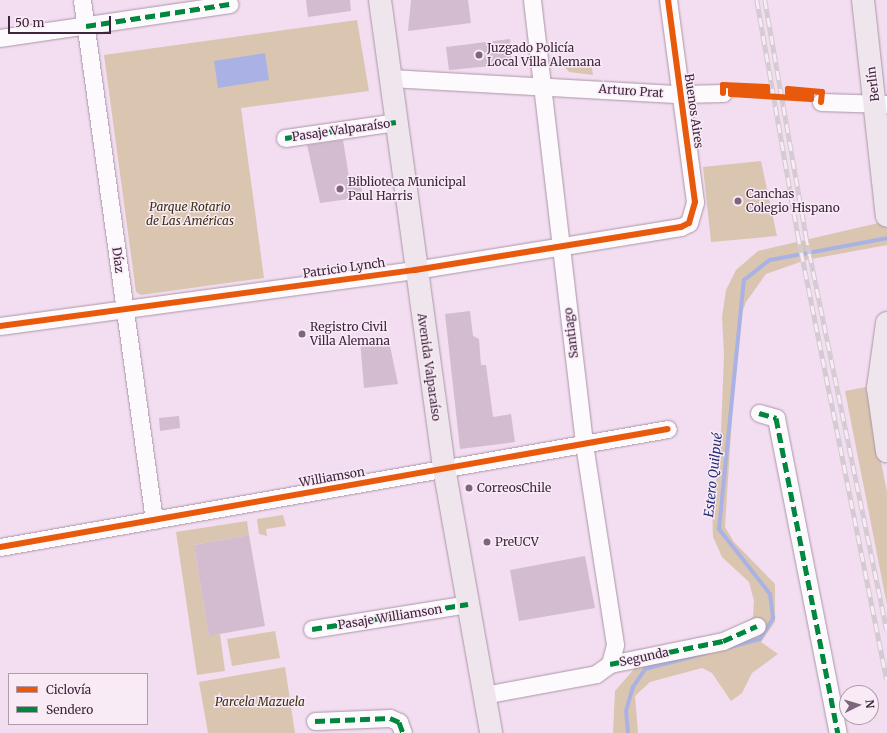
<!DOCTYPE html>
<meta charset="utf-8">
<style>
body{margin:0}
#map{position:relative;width:887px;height:733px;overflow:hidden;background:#f3ddf0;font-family:Merriweather,serif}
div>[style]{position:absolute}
.green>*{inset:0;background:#dac5b0}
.water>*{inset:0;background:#aab2e5}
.stream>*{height:4px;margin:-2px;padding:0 2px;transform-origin:2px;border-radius:2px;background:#aab2e5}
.building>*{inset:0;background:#d3bcd0}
.roads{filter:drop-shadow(0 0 1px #aa96a7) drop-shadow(0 0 1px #aa96a7)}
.minor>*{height:17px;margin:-8.5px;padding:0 8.5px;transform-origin:8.5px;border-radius:8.5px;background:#fdfafd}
.major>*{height:22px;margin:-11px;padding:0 11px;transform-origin:11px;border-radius:11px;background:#efe6ed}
.rail>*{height:4.5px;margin-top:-2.25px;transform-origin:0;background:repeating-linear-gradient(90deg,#f8ebf6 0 9px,#d3cbd1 0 18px);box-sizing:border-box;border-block:1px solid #d3cbd1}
.quiet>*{height:5px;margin-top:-2.5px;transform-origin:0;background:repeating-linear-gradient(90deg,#00873e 0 10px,transparent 0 15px)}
.cycleway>*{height:6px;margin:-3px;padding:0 3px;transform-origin:3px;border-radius:3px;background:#e8590c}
.dots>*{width:11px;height:11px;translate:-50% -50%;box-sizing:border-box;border:2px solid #f8ebf6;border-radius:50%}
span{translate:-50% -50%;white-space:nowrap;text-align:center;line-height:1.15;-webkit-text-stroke:3px #f8ebf6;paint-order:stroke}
.poi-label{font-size:12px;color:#3f253c}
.left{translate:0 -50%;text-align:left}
.street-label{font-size:12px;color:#3f253c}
.park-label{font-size:12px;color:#3a2f0e;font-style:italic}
.water-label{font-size:13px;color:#212d78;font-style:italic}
.legend{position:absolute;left:8px;top:673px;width:140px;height:52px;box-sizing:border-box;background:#f8ebf6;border:1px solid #ae9cac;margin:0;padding:5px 7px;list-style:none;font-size:12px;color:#3f253c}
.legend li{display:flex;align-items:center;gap:8px;height:20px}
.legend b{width:20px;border:1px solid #ae9cac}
.north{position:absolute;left:839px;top:685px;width:40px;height:40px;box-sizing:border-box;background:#f8ebf6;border:1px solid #ae9cac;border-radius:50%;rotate:85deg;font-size:11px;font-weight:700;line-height:16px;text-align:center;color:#3f253c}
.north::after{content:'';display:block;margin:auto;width:14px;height:18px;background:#7e657b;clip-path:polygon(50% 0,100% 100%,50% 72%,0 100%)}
.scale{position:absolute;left:8px;top:16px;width:103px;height:18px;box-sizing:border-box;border:2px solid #3f253c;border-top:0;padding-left:5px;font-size:12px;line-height:14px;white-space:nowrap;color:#3f253c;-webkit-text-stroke:3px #f8ebf6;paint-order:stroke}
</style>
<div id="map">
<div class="green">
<div style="clip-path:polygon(357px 20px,369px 91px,241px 108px,264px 278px,141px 295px,136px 292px,104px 55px)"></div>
<div style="clip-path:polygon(591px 63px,593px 75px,569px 72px,564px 66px)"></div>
<div style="clip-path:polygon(761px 161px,777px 236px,711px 242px,703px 167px)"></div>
<div style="clip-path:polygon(887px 221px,887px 245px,806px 260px,766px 274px,746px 302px,738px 323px,725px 527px,734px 542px,775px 584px,775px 622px,761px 642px,778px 654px,752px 673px,742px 693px,731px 701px,712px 673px,702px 668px,650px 682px,635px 696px,638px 733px,613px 733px,615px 691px,642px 660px,728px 637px,753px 617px,754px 601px,749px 582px,722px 557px,713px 537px,712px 502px,720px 459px,724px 354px,722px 317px,726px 290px,736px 270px,758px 251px)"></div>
<div style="clip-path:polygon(866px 387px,887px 492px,887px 605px,845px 391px)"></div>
<div style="clip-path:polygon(283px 515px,286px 526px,266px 529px,267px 536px,259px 534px,257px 519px)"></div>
<div style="clip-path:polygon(247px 521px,249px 535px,194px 545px,209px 635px,220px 634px,225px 671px,197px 675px,176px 532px)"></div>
<div style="clip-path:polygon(275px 631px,280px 658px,232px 666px,227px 639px)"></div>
<div style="clip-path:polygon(285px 667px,295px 733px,208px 733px,199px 682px)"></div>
</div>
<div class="water">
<div style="clip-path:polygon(265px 53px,269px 80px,218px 88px,214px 61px)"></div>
</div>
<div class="stream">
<div style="left:730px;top:647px;width:31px;rotate:-15deg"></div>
<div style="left:760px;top:639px;width:25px;rotate:-58deg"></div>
<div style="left:773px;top:618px;width:24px;rotate:-97deg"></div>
<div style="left:770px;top:594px;width:83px;rotate:-128.1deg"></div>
<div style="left:719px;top:529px;width:250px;rotate:-84.3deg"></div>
<div style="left:744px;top:280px;width:33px;rotate:-38deg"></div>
<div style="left:770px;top:260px;width:119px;rotate:-10.6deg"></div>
<div style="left:628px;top:733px;width:22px;rotate:-95deg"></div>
<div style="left:626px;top:711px;width:25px;rotate:-74deg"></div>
<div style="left:633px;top:687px;width:22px;rotate:-56deg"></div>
<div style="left:645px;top:669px;width:63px;rotate:-14.7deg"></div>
</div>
<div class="building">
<div style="clip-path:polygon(306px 0,350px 0,351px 11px,308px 17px)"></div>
<div style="clip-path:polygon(411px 0,468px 0,471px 23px,408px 31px)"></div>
<div style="clip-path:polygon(510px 39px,512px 64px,449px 70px,446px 47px)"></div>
<div style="clip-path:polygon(343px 140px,349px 177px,359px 175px,363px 197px,320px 203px,307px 145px)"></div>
<div style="clip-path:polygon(470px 311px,473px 336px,479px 339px,481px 365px,486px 365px,493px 417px,511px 414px,515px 442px,460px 449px,445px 314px)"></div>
<div style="clip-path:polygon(375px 339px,382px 341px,383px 346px,390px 346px,398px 384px,364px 388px,360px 340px)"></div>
<div style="clip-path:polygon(179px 416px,180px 428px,160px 431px,159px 418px)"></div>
<div style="clip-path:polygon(249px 535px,265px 626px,209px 636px,194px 545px)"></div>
<div style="clip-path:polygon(585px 556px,595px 608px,519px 621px,510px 570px)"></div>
</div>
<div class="roads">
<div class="minor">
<div style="left:82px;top:0;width:525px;rotate:82.12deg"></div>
<div style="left:532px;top:0;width:447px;rotate:83.3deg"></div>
<div style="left:584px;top:444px;width:203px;rotate:81.2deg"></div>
<div style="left:615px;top:645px;width:20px;rotate:105deg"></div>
<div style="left:0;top:38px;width:232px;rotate:-8.4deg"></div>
<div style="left:390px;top:78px;width:290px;rotate:3.2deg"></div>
<div style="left:680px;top:94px;width:43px;rotate:-1.3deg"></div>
<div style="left:821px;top:102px;width:66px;rotate:1.7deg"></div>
<div style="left:285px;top:138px;width:112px;rotate:-8.2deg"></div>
<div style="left:0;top:326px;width:419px;rotate:-7.7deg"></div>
<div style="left:415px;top:270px;width:269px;rotate:-9.2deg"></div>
<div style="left:681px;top:227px;width:9px;rotate:-27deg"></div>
<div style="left:689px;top:223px;width:22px;rotate:-74deg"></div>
<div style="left:695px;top:202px;width:204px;rotate:-97.6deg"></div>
<div style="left:759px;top:413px;width:18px;rotate:16deg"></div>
<div style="left:776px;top:418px;width:321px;rotate:78.9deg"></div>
<div style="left:0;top:547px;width:678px;rotate:-10.02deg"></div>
<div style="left:312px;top:629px;width:158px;rotate:-9.1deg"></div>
<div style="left:484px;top:695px;width:114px;rotate:-10.6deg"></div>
<div style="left:596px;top:674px;width:17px;rotate:-36deg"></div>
<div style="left:610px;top:664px;width:115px;rotate:-11.5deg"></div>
<div style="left:723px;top:641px;width:37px;rotate:-24deg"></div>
<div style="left:315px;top:721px;width:75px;rotate:-2.3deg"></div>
<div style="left:390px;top:718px;width:10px;rotate:24deg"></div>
<div style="left:399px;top:722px;width:12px;rotate:70deg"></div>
</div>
<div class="major">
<div style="left:380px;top:0;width:472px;rotate:82.2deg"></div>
<div style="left:444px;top:468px;width:269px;rotate:79.9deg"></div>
<div style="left:863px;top:0;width:217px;rotate:83.7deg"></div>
<div style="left:887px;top:323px;width:66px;rotate:97.9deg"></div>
<div style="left:878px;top:388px;width:64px;rotate:81.9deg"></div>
</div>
</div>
<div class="rail">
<div style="left:757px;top:0;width:239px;rotate:80.1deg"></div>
<div style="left:798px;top:235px;width:453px;rotate:78.7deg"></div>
<div style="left:765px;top:0;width:240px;rotate:80.1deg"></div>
<div style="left:806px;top:236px;width:402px;rotate:78.4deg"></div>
</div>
<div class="quiet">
<div style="left:86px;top:26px;width:145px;rotate:-8.7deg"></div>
<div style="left:285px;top:138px;width:112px;rotate:-8.2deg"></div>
<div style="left:759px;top:413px;width:18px;rotate:16deg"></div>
<div style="left:776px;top:418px;width:321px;rotate:78.9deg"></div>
<div style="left:312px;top:629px;width:158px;rotate:-9.1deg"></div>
<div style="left:610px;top:664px;width:115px;rotate:-11.5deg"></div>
<div style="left:723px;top:641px;width:37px;rotate:-24deg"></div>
<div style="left:315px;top:721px;width:75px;rotate:-2.3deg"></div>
<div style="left:390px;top:718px;width:10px;rotate:24deg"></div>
<div style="left:399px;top:722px;width:12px;rotate:70deg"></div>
</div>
<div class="cycleway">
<div style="left:723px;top:93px;width:8px;rotate:-90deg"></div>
<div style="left:723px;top:85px;width:44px;rotate:2.6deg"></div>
<div style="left:767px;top:87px;width:5px;rotate:90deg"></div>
<div style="left:767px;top:92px;width:36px;rotate:-177deg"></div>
<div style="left:731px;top:90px;width:4px;rotate:90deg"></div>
<div style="left:731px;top:94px;width:80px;rotate:3.6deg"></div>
<div style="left:811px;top:99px;width:4px;rotate:-90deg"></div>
<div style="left:811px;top:95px;width:23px;rotate:-175deg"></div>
<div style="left:788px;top:93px;width:4px;rotate:-90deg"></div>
<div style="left:788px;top:89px;width:34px;rotate:5deg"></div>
<div style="left:822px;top:92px;width:10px;rotate:96deg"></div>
<div style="left:0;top:326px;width:419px;rotate:-7.7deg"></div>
<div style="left:415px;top:270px;width:269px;rotate:-9.2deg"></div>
<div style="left:681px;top:227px;width:9px;rotate:-27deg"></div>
<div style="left:689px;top:223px;width:22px;rotate:-74deg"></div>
<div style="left:695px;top:202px;width:204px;rotate:-97.6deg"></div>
<div style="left:0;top:547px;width:678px;rotate:-10.02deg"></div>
</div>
<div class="dots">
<div style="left:479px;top:55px;background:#7e657b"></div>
<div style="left:340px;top:189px;background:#7e657b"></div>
<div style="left:738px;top:201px;background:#7e657b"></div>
<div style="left:302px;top:334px;background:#7e657b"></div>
<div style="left:469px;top:488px;background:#7e657b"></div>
<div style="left:487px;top:542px;background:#7e657b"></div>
</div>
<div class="poi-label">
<span class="left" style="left:487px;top:55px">Juzgado Policía<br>Local Villa Alemana</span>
<span class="left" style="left:348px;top:189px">Biblioteca Municipal<br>Paul Harris</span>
<span class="left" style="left:746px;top:201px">Canchas<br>Colegio Hispano</span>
<span class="left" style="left:310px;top:334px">Registro Civil<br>Villa Alemana</span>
<span class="left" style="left:477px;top:488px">CorreosChile</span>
<span class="left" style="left:495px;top:542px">PreUCV</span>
</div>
<div class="street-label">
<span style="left:873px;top:84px;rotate:-97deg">Berlín</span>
<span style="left:631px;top:91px;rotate:4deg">Arturo Prat</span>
<span style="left:694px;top:111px;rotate:82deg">Buenos Aires</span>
<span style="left:341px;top:130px;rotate:-8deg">Pasaje Valparaíso</span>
<span style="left:118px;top:260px;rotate:82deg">Díaz</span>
<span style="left:344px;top:268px;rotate:-8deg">Patricio Lynch</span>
<span style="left:571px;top:333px;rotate:-97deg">Santiago</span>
<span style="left:429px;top:367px;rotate:82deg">Avenida Valparaíso</span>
<span style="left:332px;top:477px;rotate:-10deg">Williamson</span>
<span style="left:390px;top:617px;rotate:-9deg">Pasaje Williamson</span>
<span style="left:644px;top:657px;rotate:-12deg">Segunda</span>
</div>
<div class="park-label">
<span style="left:190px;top:214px">Parque Rotario<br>de Las Américas</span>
<span style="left:260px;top:702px">Parcela Mazuela</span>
</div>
<div class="water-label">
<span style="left:714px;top:475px;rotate:-84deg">Estero Quilpué</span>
</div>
<ul class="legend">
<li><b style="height:5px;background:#e8590c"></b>Ciclovía</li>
<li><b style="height:5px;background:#00873e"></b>Sendero</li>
</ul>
<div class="north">N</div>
<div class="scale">50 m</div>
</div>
